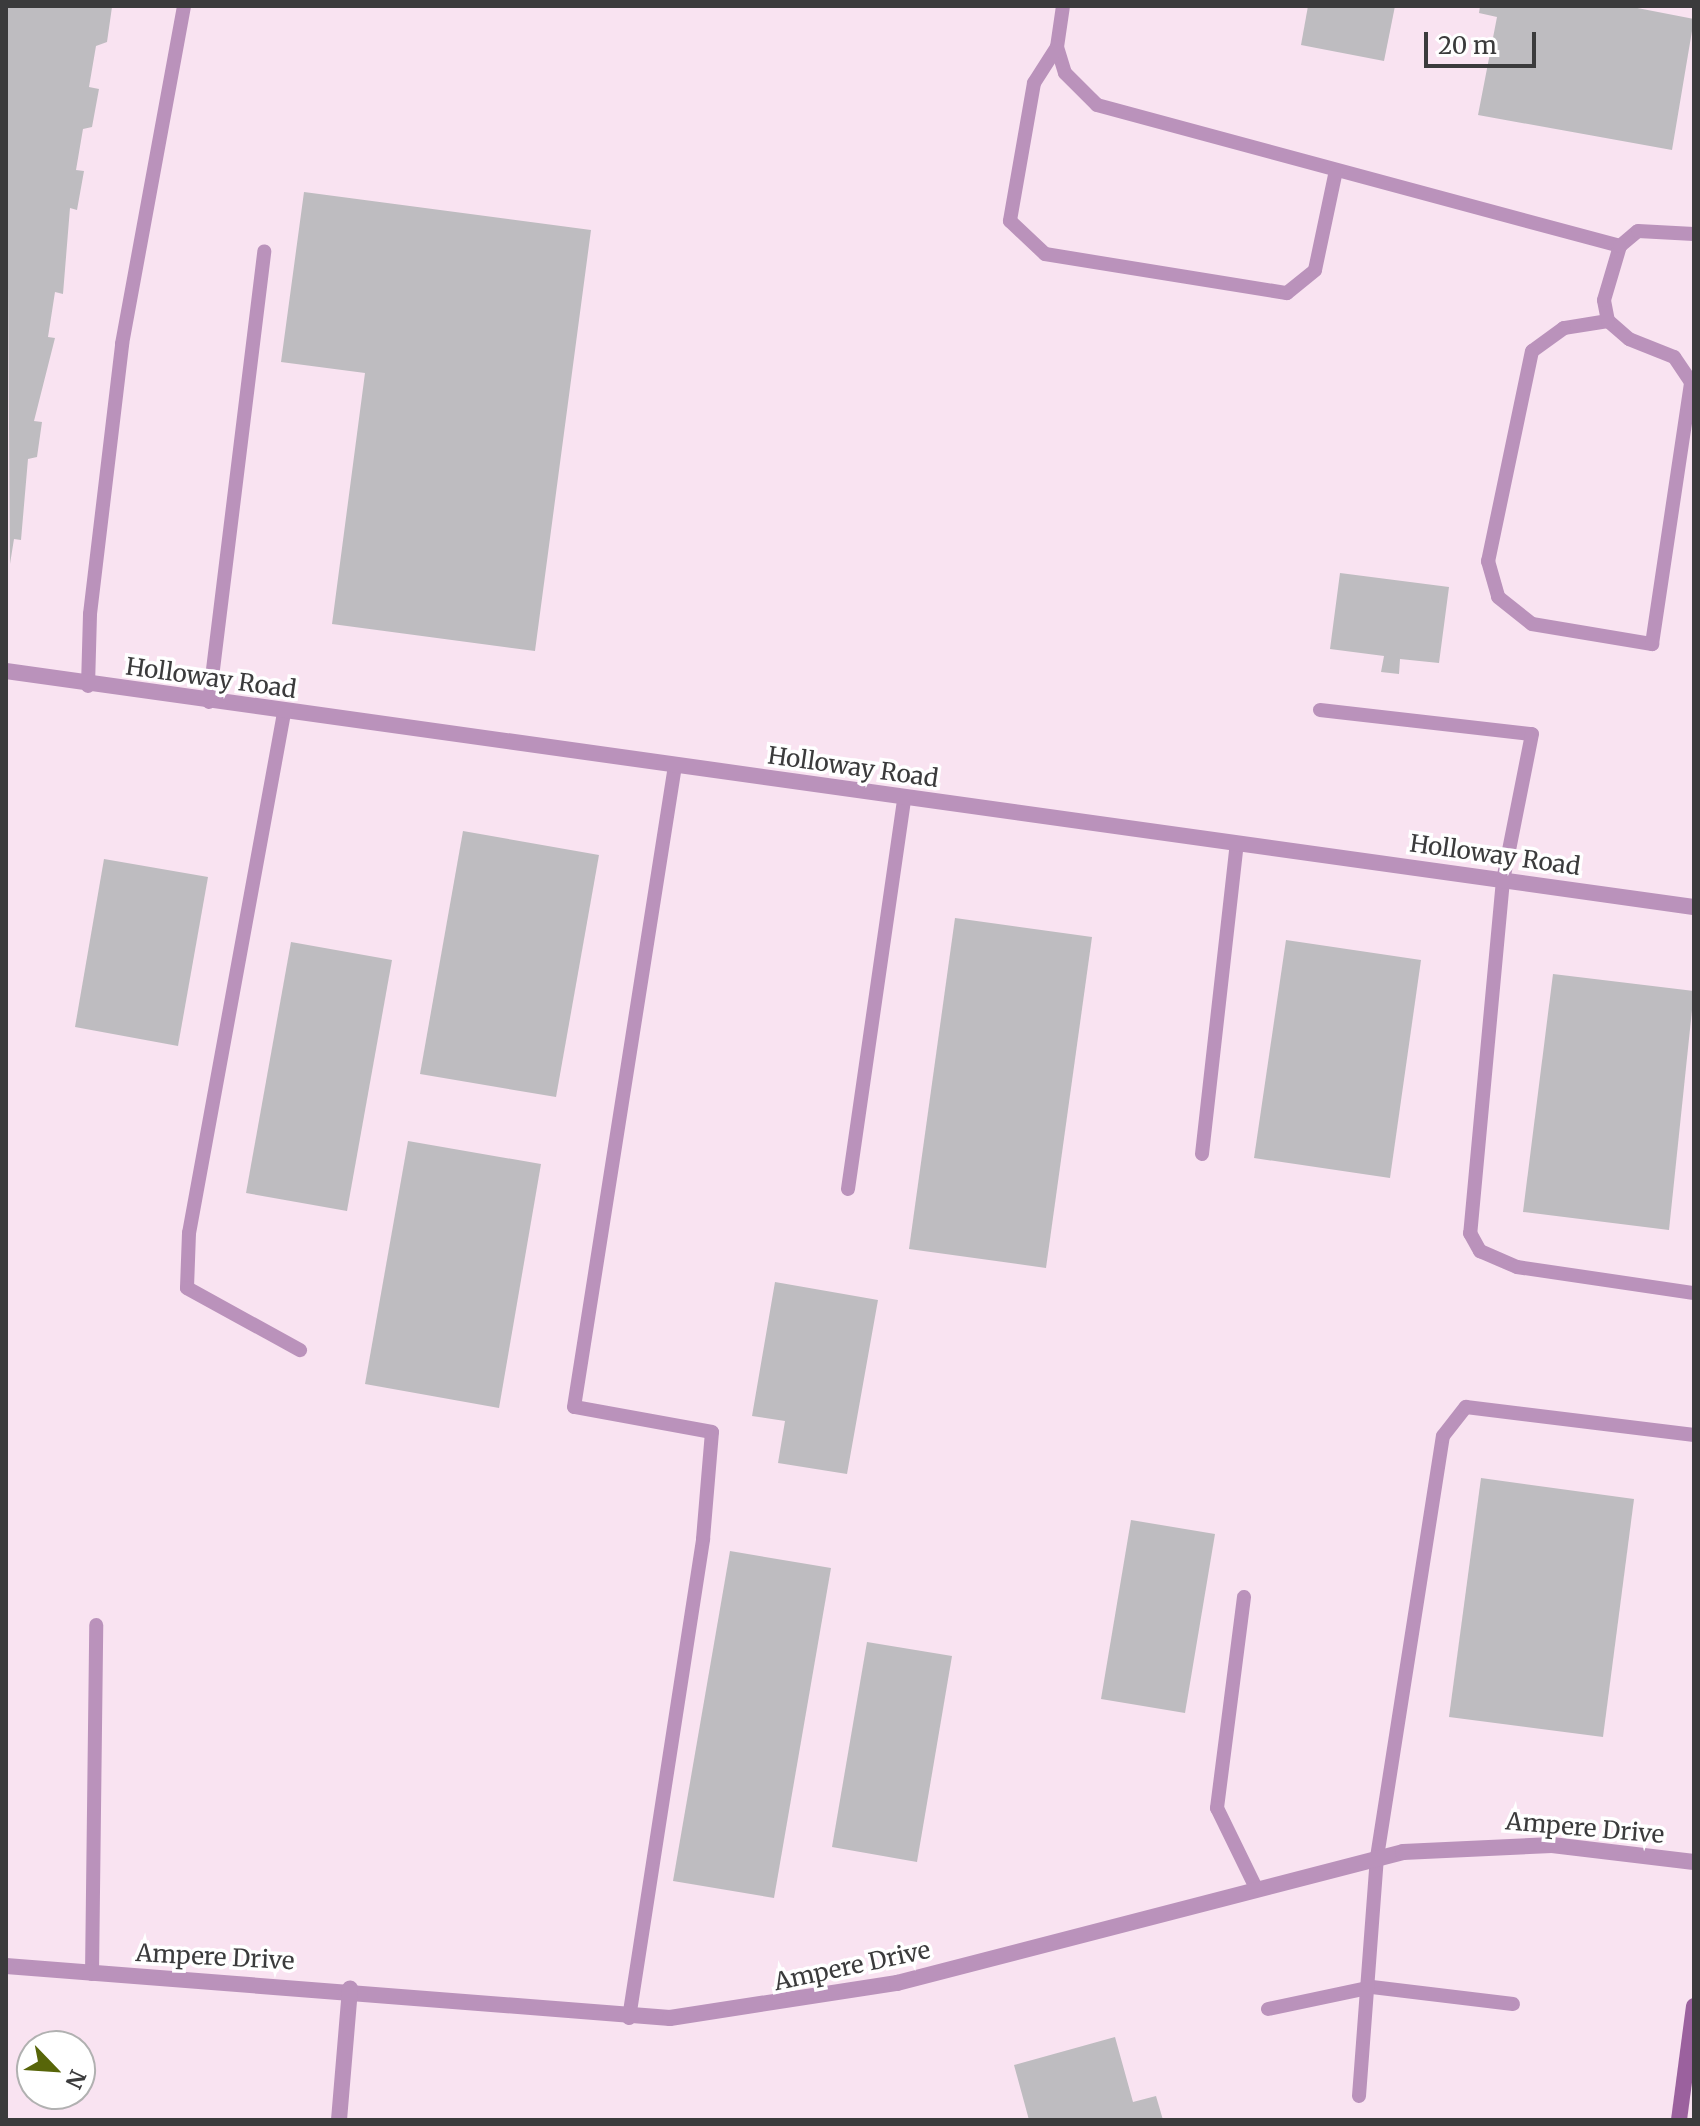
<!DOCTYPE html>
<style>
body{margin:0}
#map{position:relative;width:1700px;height:2126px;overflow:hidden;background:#f5f4f8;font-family:Merriweather,serif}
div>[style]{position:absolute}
.industrial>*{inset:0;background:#f9e3f1}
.building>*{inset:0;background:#bebcc0}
.lane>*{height:14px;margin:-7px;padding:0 7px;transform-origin:7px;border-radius:7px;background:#ba92bb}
.street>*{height:16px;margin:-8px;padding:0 8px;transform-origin:8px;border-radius:8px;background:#ba92bb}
.secondary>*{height:16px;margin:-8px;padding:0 8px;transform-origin:8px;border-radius:8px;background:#9b619e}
span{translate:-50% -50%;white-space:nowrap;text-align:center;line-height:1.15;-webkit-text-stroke:7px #fff;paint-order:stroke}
.street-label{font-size:24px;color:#3b3b3c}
.frame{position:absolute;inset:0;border:8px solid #3b3b3c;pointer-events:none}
.north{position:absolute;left:16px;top:2030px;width:80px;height:80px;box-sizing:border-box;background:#fff;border:2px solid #b1b1b1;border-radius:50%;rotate:115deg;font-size:22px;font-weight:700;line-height:32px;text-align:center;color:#3b3b3c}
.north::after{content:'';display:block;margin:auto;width:28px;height:36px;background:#576509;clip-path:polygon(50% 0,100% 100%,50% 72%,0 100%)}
.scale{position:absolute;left:1424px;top:32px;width:112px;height:36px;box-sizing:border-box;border:4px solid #3b3b3c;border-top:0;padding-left:10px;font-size:24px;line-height:28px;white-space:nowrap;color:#3b3b3c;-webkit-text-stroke:6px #fff;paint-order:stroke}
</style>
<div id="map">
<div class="industrial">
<div style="clip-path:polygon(evenodd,6px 6px,1694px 6px,1694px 2120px,6px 2120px,6px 6px,32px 2046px,80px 2046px,80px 2094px,32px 2094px,32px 2046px)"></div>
</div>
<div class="building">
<div style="clip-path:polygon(6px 6px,112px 7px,107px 42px,96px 46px,89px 87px,99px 89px,92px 127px,83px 129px,76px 170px,84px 171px,77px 210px,70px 208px,63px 294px,55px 292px,48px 337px,55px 338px,34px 421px,42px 422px,37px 457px,28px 459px,21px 540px,14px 539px,10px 564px)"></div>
<div style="clip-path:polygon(1308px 6px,1395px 6px,1384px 61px,1301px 45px)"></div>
<div style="clip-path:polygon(1480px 6px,1627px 6px,1694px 19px,1672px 150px,1478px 115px,1497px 17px,1479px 13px)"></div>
<div style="clip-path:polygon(304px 192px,591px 230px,535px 651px,332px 624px,365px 373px,281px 362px)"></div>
<div style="clip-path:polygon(1340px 573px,1449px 587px,1439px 663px,1400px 659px,1399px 674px,1381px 672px,1384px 656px,1330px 649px)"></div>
<div style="clip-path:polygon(463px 831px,599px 855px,556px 1097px,420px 1074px)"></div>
<div style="clip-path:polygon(104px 859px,208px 877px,178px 1046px,75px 1027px)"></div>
<div style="clip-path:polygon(955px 918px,1092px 937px,1046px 1268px,909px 1249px)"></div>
<div style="clip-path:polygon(1286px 940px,1421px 960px,1390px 1178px,1254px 1158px)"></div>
<div style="clip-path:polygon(291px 942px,392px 960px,347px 1211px,246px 1193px)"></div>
<div style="clip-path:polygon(1553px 974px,1694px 991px,1669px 1230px,1523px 1212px)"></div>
<div style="clip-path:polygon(408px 1141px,541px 1164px,499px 1408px,365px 1384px)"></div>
<div style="clip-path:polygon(775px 1282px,878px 1300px,847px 1474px,778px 1463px,785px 1421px,752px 1416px)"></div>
<div style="clip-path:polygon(1481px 1478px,1634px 1499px,1603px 1737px,1449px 1717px)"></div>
<div style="clip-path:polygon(1131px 1520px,1215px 1534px,1185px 1713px,1101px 1699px)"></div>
<div style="clip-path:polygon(730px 1551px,831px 1568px,774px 1898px,673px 1881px)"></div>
<div style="clip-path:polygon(867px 1642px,952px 1656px,917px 1862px,832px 1847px)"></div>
<div style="clip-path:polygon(1115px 2037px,1133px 2102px,1156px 2096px,1163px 2120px,1029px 2120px,1014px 2065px)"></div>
</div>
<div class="lane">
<div style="left:1063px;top:6px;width:41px;rotate:98.3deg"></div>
<div style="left:1057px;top:47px;width:27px;rotate:73deg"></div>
<div style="left:1065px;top:73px;width:45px;rotate:45deg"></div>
<div style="left:1097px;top:105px;width:542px;rotate:15.09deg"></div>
<div style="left:1057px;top:47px;width:43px;rotate:122.6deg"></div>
<div style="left:1034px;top:83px;width:140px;rotate:99.9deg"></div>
<div style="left:1010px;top:221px;width:48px;rotate:43.3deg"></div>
<div style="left:1045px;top:254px;width:245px;rotate:9.2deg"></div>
<div style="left:1287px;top:293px;width:36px;rotate:-39deg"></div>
<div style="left:1315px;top:270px;width:102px;rotate:-78.1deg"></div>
<div style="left:1608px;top:321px;width:45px;rotate:171deg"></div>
<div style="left:1564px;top:328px;width:39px;rotate:144deg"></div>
<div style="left:1532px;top:351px;width:215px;rotate:101.8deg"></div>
<div style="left:1488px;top:561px;width:37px;rotate:74deg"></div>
<div style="left:1498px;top:597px;width:43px;rotate:38.5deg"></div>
<div style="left:1532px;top:624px;width:122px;rotate:9.5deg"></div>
<div style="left:1652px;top:644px;width:265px;rotate:-81.5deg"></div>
<div style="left:1691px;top:382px;width:30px;rotate:-124deg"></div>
<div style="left:1674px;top:357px;width:48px;rotate:-158.2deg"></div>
<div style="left:1629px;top:339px;width:28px;rotate:-139deg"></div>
<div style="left:1608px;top:321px;width:21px;rotate:-101deg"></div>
<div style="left:1604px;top:300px;width:56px;rotate:-73.5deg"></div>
<div style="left:1620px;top:246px;width:23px;rotate:-40deg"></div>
<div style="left:1638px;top:231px;width:56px;rotate:3.1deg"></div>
<div style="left:88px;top:686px;width:72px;rotate:-88.4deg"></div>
<div style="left:90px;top:614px;width:272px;rotate:-83.2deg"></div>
<div style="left:122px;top:344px;width:344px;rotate:-79.6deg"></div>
<div style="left:209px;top:702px;width:454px;rotate:-83deg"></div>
<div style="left:1320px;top:710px;width:213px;rotate:6.5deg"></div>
<div style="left:1532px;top:734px;width:149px;rotate:101.2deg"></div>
<div style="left:1503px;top:880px;width:355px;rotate:95.3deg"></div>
<div style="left:1470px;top:1233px;width:21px;rotate:61deg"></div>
<div style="left:1480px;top:1251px;width:40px;rotate:23.4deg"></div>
<div style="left:1517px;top:1267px;width:179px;rotate:8.4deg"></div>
<div style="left:284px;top:713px;width:529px;rotate:100.35deg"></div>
<div style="left:189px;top:1233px;width:55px;rotate:92.1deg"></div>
<div style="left:187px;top:1288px;width:129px;rotate:28.8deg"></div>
<div style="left:1202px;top:1154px;width:312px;rotate:-83.6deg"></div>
<div style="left:848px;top:1189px;width:395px;rotate:-81.8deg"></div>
<div style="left:1244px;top:1597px;width:213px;rotate:97.3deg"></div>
<div style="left:1217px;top:1808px;width:89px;rotate:64deg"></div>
<div style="left:92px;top:1974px;width:349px;rotate:-89.3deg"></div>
<div style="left:1268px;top:2009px;width:106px;rotate:-11.9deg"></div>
<div style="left:1372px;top:1987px;width:142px;rotate:6.9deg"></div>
<div style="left:629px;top:2018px;width:485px;rotate:-81.2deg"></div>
<div style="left:703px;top:1539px;width:107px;rotate:-85.2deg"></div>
<div style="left:712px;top:1432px;width:140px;rotate:-169.7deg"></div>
<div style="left:574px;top:1407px;width:649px;rotate:-81.05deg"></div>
<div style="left:1359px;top:2096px;width:240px;rotate:-85.7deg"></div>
<div style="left:1377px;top:1857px;width:426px;rotate:-81.1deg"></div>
<div style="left:1443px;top:1436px;width:37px;rotate:-52deg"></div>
<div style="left:1466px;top:1407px;width:230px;rotate:7deg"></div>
</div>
<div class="street">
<div style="left:6px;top:671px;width:1704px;rotate:7.96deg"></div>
<div style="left:6px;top:1966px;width:666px;rotate:4.48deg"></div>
<div style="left:670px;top:2018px;width:230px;rotate:-8.8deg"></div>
<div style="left:897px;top:1983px;width:523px;rotate:-14.51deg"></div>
<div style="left:1403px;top:1852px;width:149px;rotate:-2.7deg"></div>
<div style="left:1552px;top:1845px;width:143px;rotate:6.8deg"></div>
<div style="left:339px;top:2120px;width:132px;rotate:-85.2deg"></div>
</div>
<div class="secondary">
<div style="left:1679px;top:2120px;width:115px;rotate:-82.5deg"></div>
</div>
<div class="street-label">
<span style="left:211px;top:678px;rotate:8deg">Holloway Road</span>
<span style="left:853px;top:767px;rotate:8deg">Holloway Road</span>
<span style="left:1495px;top:855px;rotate:8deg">Holloway Road</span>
<span style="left:1585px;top:1828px;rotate:5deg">Ampere Drive</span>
<span style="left:215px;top:1957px;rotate:3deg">Ampere Drive</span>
<span style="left:852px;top:1966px;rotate:-12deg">Ampere Drive</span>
</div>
<div class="frame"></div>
<div class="north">N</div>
<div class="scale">20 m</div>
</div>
